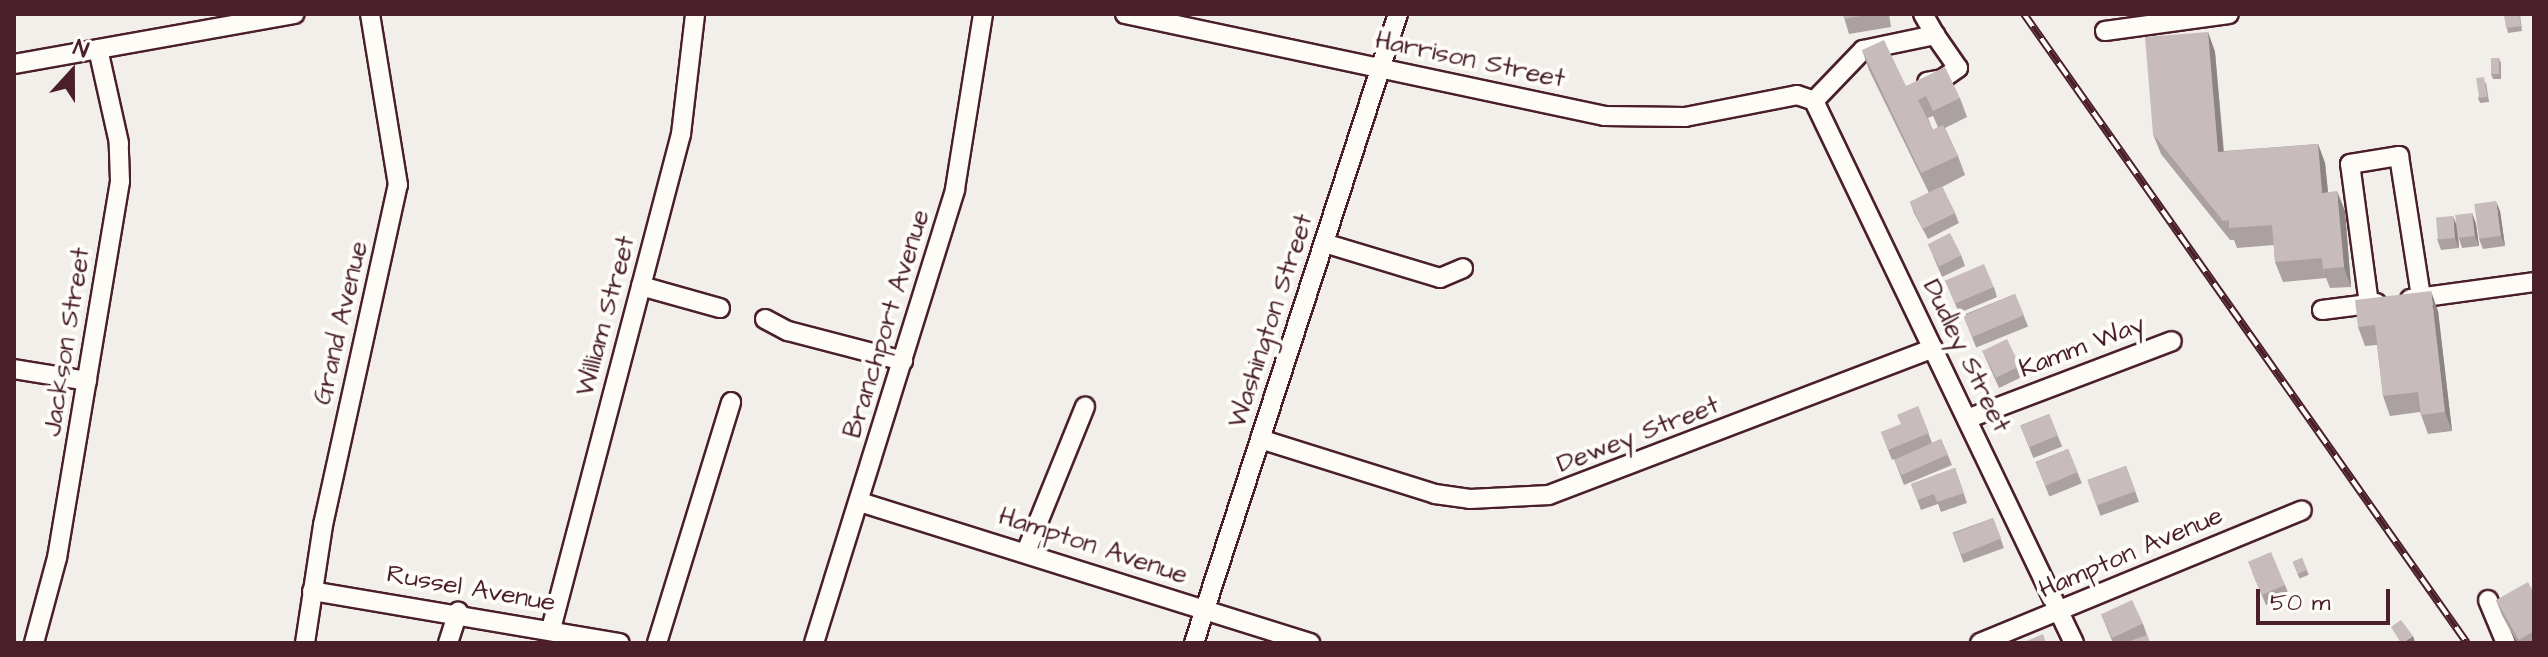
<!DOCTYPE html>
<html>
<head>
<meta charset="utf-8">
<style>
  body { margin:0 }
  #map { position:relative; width:2548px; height:657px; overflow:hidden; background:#f2efeb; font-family:"Architects Daughter",sans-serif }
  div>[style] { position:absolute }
  .roads { filter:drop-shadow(2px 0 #4a1f2b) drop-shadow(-2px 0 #4a1f2b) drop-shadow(0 2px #4a1f2b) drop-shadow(0 -2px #4a1f2b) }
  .minor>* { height:18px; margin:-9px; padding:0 9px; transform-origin:9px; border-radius:9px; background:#fdfcf7 }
  .rail>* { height:8px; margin-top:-4px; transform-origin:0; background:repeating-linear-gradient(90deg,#fdfcf7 0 15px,#4a1f2b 0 30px); box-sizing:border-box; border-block:2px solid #4a1f2b }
  .wall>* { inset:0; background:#aca1a1; transform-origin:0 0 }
  .shaded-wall>* { inset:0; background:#8c8383 }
  .building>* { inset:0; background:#c8bbbb; transform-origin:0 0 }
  span { translate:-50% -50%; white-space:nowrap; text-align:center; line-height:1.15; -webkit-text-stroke:8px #fdfcf7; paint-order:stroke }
  .street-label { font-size:26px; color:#4a1f2b }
  .frame { position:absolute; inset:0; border:16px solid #4a1f2b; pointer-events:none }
  .north { position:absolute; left:32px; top:32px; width:80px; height:80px; -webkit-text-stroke:6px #fdfcf7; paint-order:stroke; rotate:21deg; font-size:22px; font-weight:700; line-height:32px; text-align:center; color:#4a1f2b }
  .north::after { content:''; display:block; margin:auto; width:28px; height:36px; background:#4a1f2b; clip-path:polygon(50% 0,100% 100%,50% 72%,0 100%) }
  .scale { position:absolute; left:2256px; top:589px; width:134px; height:36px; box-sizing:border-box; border:4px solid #4a1f2b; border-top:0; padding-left:10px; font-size:24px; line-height:28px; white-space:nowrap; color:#4a1f2b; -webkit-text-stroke:6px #fdfcf7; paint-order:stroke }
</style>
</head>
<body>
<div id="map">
  <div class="roads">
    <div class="minor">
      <div style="left:1125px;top:14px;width:490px;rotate:12deg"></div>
      <div style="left:1604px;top:116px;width:81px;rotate:0.7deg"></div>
      <div style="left:1685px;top:117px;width:114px;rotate:-11.1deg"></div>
      <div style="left:1797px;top:95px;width:18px;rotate:19deg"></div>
      <div style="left:1814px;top:101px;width:601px;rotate:64.37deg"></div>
      <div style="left:1923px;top:14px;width:24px;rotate:60deg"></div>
      <div style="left:2105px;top:31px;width:125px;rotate:-7.8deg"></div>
      <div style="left:14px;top:64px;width:285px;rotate:-10.1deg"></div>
      <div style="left:1814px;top:101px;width:71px;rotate:-46.1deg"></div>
      <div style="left:1863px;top:50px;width:74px;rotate:-11.8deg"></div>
      <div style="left:1935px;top:35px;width:40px;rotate:55.1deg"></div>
      <div style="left:1958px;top:68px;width:19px;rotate:145deg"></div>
      <div style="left:1942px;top:79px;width:15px;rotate:169deg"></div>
      <div style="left:1324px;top:243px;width:121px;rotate:16.8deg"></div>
      <div style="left:1440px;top:278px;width:25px;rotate:-23deg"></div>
      <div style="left:641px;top:286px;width:82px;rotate:15.6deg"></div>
      <div style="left:2410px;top:299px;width:125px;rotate:-7.8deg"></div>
      <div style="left:2369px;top:304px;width:141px;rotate:-97.7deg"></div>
      <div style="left:2350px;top:164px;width:50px;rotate:-9.3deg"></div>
      <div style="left:2399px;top:156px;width:143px;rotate:81.1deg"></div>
      <div style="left:2322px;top:310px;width:55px;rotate:-7.3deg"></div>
      <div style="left:765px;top:319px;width:26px;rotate:28deg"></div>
      <div style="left:788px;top:331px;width:119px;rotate:14.6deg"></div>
      <div style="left:14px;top:369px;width:74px;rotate:9.3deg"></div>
      <div style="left:1967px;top:419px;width:219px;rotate:-20.8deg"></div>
      <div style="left:1260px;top:439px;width:183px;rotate:17.4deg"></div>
      <div style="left:1435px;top:494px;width:35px;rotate:8deg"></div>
      <div style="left:1470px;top:499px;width:79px;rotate:-2.9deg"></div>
      <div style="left:1549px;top:495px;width:411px;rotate:-20.9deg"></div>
      <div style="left:860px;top:502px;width:472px;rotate:17.4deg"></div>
      <div style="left:1026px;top:552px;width:157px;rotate:-67.9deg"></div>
      <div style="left:312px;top:591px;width:312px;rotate:9.6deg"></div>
      <div style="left:2488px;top:600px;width:47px;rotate:67.3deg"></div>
      <div style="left:551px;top:629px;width:512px;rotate:-75.28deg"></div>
      <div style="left:681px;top:134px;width:121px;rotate:-83.3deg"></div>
      <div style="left:34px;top:643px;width:88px;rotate:-74.9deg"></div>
      <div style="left:57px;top:558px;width:382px;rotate:-80.5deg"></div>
      <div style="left:120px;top:181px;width:38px;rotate:-92deg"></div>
      <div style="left:119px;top:143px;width:96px;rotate:-102.6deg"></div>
      <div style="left:305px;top:643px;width:119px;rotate:-81.3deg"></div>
      <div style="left:323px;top:525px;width:348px;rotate:-77.6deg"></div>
      <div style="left:398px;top:185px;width:173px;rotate:-99.3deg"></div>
      <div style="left:448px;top:643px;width:33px;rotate:-72deg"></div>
      <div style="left:657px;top:643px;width:252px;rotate:-72.9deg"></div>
      <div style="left:814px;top:643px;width:475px;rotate:-72.7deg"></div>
      <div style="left:955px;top:189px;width:177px;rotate:-80.9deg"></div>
      <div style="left:1194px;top:643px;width:661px;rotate:-72.03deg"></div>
      <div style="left:1980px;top:643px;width:348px;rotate:-22.4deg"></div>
    </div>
  </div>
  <div class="rail">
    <div style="left:2024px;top:14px;width:769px;rotate:54.84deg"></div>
  </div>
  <div class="wall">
    <div style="clip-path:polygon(1843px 14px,1889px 14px,1891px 27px,1849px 34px)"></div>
    <div style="clip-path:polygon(2504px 14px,2520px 14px,2522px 31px,2508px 33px)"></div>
    <div style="clip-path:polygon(2208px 32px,2215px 52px,2224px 151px,2318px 144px,2325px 163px,2328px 192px,2345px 211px,2351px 287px,2330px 288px,2326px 278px,2283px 282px,2275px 262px,2274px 245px,2237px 248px,2234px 240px,2230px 240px,2161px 154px,2153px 134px)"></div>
    <div style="clip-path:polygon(evenodd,1862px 50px,1906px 86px,1960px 98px,1967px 117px,1945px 128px,1958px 156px,1965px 175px,1942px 187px,1955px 213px,1959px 223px,1928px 239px,1914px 213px,1910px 202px,1929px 193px,1869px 70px,1862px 50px,1933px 116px,1938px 127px,1933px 130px,1928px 118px,1933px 116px)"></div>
    <div style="clip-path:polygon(2499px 58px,2501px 63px,2501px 79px,2493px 79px,2491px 74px)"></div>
    <div style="clip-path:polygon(2486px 82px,2489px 102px,2480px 103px,2478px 98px)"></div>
    <div style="clip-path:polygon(2500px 211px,2505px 246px,2483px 249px,2479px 239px)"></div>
    <div style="clip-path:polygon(2472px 213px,2476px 224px,2479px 246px,2462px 248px,2458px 236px,2459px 248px,2441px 250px,2437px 239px)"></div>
    <div style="clip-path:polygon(1928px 244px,1961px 255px,1965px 266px,1942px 277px)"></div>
    <div style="clip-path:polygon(1945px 280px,1994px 287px,1997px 297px,1959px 313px)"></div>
    <div style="left:2015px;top:294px;width:35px;height:56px;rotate:68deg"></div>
    <div style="clip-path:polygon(2438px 311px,2452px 431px,2428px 434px,2420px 412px,2390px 416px,2383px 396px,2377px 345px,2365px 346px,2358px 327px)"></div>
    <div style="clip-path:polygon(1982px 350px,2020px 366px,2024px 376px,1999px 388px)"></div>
    <div style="clip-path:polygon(1918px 406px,1932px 443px,1941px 439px,1952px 465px,1904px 485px,1894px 459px,1892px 460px,1881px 432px,1901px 425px)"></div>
    <div style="left:2049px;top:414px;width:35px;height:31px;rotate:68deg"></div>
    <div style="left:2068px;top:449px;width:37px;height:35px;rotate:68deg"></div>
    <div style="left:2126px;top:466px;width:38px;height:41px;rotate:70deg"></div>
    <div style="clip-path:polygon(1955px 468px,1967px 503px,1941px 512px,1938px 504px,1921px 510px,1911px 484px)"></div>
    <div style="left:1993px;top:518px;width:32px;height:43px;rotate:70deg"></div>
    <div style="left:2302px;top:558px;width:18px;height:10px;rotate:68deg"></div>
    <div style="clip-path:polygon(2252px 572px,2285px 585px,2289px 595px,2266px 605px)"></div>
    <div style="clip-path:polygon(2534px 593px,2534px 643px,2517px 643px,2502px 615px,2496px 600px)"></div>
    <div style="clip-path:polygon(2101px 614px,2143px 624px,2150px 643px,2113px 643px)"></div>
  </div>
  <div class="shaded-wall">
    <div style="clip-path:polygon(2208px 32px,2215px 52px,2225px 171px,2218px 152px)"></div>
    <div style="clip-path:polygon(2318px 144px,2325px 163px,2330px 212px,2322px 193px)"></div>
    <div style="clip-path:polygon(2337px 191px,2345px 211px,2351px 287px,2344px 267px)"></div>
    <div style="clip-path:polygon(2496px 201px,2500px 211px,2505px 246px,2501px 236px)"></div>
    <div style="clip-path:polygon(2472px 213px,2476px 224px,2479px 246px,2475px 236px)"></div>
    <div style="clip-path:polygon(2453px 216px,2457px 226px,2459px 248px,2455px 238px)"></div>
    <div style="clip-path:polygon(2431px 291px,2438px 311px,2452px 431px,2445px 412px)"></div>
    <div style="clip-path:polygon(2413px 636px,2415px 642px,2413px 643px,2403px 643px)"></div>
  </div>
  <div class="building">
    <div style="clip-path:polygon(1843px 14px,1871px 14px,1844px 19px)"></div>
    <div style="clip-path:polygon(2504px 14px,2519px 14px,2521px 26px,2506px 28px)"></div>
    <div style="clip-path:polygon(2208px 32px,2218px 152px,2318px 144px,2322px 193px,2337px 191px,2344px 267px,2323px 269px,2322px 258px,2275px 262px,2272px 225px,2229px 228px,2229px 220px,2223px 221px,2153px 134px,2145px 37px)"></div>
    <div style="clip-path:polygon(1884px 40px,1906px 86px,1945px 67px,1960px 98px,1933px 111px,1926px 96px,1918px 100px,1933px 130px,1943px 125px,1958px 156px,1921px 173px,1862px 50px)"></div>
    <div style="left:2491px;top:58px;width:8px;height:16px"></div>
    <div style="left:2484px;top:77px;width:20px;height:8px;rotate:81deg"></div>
    <div style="left:1942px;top:186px;width:30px;height:36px;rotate:64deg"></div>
    <div style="left:2496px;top:201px;width:35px;height:22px;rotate:82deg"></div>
    <div style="left:2472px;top:213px;width:23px;height:17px;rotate:83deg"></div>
    <div style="left:2453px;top:216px;width:22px;height:17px;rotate:85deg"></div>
    <div style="left:1950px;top:233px;width:25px;height:25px;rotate:63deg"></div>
    <div style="left:1984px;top:264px;width:25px;height:42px;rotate:67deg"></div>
    <div style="clip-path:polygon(2431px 291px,2445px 412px,2421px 415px,2418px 392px,2383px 396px,2375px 325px,2358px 327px,2355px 300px)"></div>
    <div style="left:2015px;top:294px;width:23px;height:56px;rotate:67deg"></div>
    <div style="left:2007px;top:339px;width:30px;height:27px;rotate:64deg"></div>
    <div style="clip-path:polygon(1918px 406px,1929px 433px,1888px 450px,1881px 432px,1901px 424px,1897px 415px)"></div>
    <div style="left:2049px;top:414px;width:23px;height:31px;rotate:67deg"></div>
    <div style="left:1941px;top:439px;width:17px;height:51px;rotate:66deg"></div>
    <div style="left:2068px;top:449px;width:25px;height:35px;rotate:67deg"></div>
    <div style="left:2126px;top:466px;width:27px;height:41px;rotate:70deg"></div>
    <div style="clip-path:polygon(1955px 468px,1964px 493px,1937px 502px,1934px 494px,1917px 500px,1911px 484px)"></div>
    <div style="left:1993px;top:518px;width:22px;height:43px;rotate:68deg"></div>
    <div style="left:2271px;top:552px;width:36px;height:25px;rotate:67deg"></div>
    <div style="left:2302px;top:558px;width:13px;height:10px;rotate:67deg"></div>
    <div style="clip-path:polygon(2528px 582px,2534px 593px,2534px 631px,2519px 640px,2496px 600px)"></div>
    <div style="left:2132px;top:600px;width:26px;height:34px;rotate:65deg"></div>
    <div style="clip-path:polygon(2401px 620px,2413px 636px,2403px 643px,2401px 643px,2391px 627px)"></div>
    <div style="clip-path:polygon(2043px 634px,2046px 643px,2022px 643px)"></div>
    <div style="clip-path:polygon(2147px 635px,2150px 643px,2124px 643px)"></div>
  </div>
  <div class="street-label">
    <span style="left:1470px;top:60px;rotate:12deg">Harrison Street</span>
    <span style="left:606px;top:316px;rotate:-75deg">William Street</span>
    <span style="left:1271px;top:321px;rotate:-72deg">Washington Street</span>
    <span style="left:341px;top:323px;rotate:-77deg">Grand Avenue</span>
    <span style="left:887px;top:324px;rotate:-73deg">Branchport Avenue</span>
    <span style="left:67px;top:342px;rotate:-81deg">Jackson Street</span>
    <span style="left:2082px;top:347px;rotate:-21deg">Kamm Way</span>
    <span style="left:1966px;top:356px;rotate:64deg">Dudley Street</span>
    <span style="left:1638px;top:435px;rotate:-21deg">Dewey Street</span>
    <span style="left:1093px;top:546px;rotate:18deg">Hampton Avenue</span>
    <span style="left:2131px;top:553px;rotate:-23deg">Hampton Avenue</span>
    <span style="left:471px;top:589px;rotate:10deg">Russel Avenue</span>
  </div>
  <div class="frame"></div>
  <div class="north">N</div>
  <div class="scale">50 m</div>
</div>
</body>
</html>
